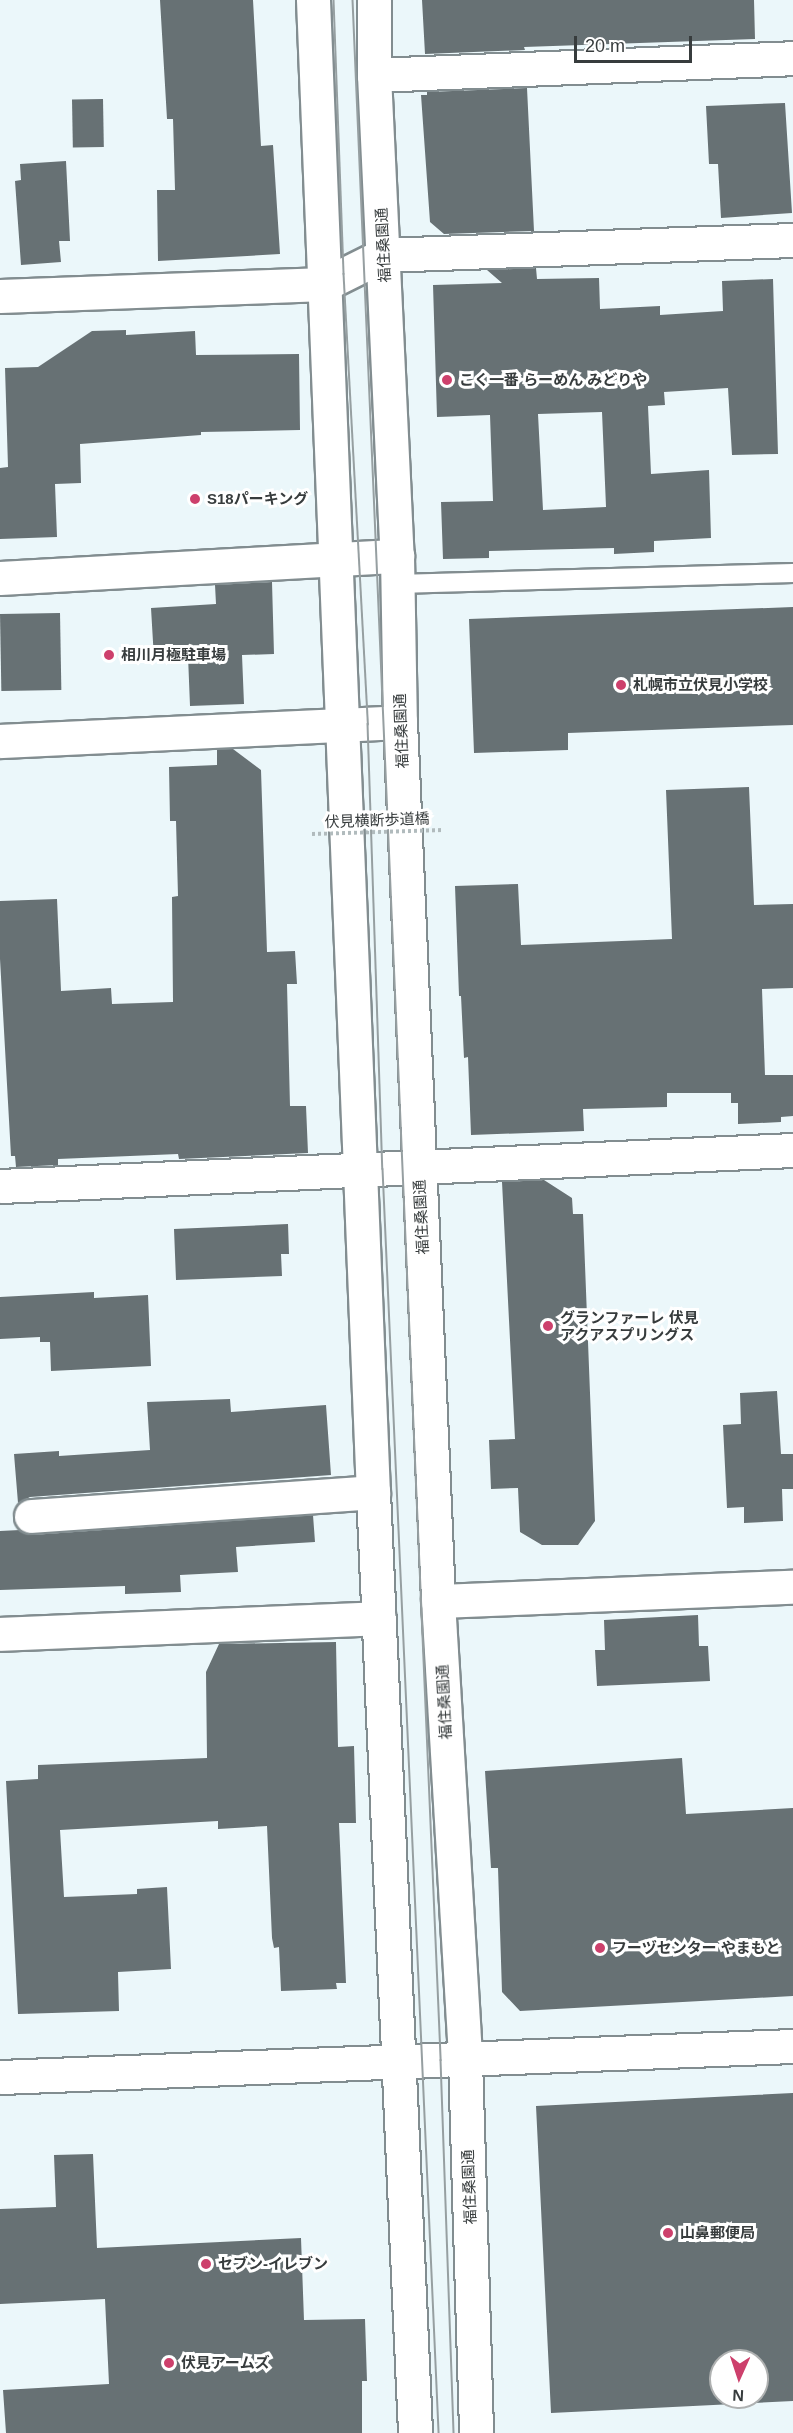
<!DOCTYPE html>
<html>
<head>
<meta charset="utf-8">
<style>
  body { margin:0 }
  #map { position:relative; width:793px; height:2433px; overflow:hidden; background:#ebf7fa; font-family:Helvetica,"Noto Sans JP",sans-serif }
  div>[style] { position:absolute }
  .building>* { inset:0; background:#677174; transform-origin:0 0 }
  .roads { filter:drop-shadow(2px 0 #828d90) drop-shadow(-2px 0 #828d90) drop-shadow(0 2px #828d90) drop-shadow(0 -2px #828d90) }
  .service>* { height:18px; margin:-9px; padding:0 9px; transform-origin:9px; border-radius:9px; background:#fff }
  .minor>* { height:33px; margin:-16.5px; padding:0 16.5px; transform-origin:16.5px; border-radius:16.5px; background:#fff }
  .tertiary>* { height:33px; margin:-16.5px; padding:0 16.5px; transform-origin:16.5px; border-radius:16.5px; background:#fff }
  .tram>* { height:1.5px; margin:-0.75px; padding:0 0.75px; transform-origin:0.75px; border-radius:0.75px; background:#969fa1 }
  .path-bridge>* { height:4px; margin-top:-2px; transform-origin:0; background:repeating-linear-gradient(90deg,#b1bbbd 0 3px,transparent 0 6px) }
  .dots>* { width:16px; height:16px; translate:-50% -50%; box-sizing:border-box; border:3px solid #fff; border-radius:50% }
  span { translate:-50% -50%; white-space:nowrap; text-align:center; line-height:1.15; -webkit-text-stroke:6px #fff; paint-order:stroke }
  .street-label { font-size:15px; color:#373c3d }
  .poi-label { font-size:15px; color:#373c3d; font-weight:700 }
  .left { translate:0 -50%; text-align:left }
  .north { position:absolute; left:709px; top:2349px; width:60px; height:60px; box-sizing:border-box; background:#fff; border:2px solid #afb1b1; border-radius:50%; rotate:183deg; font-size:16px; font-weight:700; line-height:24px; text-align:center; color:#373c3d }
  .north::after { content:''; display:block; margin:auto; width:21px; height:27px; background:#cd406c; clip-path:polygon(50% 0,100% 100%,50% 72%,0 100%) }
  .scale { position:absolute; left:574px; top:36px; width:118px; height:27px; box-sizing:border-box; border:3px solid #373c3d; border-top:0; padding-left:8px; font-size:18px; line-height:21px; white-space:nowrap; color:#373c3d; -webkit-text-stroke:4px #fff; paint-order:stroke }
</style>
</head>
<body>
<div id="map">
  <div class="building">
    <div style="clip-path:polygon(160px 0,253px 0,261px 146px,273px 145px,280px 254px,158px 261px,157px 190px,175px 190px,173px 119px,167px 119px)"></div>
    <div style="clip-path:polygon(422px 0,754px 0,755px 39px,524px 47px,525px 50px,425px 54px)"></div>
    <div style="clip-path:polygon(527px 88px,534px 231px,444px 234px,430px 222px,421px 95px,427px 95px,427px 92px)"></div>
    <div style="left:103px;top:99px;width:48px;height:31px;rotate:89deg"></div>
    <div style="clip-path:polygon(785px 103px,792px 213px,721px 218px,718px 164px,709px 164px,706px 106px)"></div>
    <div style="clip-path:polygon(66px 161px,70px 241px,59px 241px,61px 262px,21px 265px,15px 181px,21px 180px,20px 164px)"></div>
    <div style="clip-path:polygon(evenodd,536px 268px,537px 279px,599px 278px,600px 309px,660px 306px,660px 315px,723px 311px,722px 281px,773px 279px,778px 454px,732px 455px,728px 388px,664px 392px,665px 405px,648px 406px,651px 474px,709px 470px,711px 538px,654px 541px,654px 552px,614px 554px,614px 548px,489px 551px,489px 558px,443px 559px,441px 502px,493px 501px,490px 415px,437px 417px,433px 285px,502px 283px,487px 270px,536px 268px,602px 412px,606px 507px,543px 510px,538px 414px,602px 412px)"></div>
    <div style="clip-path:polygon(126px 330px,126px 335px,195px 331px,196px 355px,299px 354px,300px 430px,201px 432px,201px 435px,80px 444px,81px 483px,55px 484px,57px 537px,0 539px,0 468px,8px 467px,5px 368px,38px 367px,92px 331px)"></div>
    <div style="clip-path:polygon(272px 582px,274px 654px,242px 655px,244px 704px,190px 706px,188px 656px,154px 659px,151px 608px,216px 604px,215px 585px)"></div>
    <div style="clip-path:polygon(793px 607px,793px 725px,568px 733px,568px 750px,474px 753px,469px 619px)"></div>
    <div style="left:60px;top:613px;width:77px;height:60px;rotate:89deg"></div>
    <div style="clip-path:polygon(217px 749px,233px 749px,261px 770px,267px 952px,295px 951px,297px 984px,287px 984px,290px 1106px,306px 1106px,308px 1153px,179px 1159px,178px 1154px,58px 1159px,58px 1165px,16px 1167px,15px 1156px,11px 1156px,0 959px,0 901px,57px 899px,61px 991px,111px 988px,112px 1004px,173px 1002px,172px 897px,178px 896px,176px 821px,170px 821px,169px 767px,217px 765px)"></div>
    <div style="clip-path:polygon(749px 787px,754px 905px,793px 904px,793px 988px,762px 989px,765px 1075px,793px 1075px,793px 1116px,781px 1117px,781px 1122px,738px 1124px,738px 1103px,731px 1103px,731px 1093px,667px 1093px,667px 1107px,583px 1109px,584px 1131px,471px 1135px,468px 1057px,464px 1058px,461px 996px,459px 996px,455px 886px,518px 884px,521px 945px,672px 939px,666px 790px)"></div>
    <div style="clip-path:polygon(544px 1180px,572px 1198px,573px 1214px,583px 1214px,595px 1521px,578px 1545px,542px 1545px,520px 1532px,518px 1488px,491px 1489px,489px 1440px,515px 1439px,502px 1182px)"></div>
    <div style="clip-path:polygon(288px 1224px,289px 1254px,281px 1254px,282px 1276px,176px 1280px,174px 1229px)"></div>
    <div style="clip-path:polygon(94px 1292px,94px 1298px,148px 1295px,151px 1366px,51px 1371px,50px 1342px,40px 1342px,40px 1337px,0 1339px,0 1297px)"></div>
    <div style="clip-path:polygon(777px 1391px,781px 1454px,793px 1454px,793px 1489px,782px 1489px,783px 1521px,744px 1523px,744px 1507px,727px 1508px,723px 1425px,741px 1424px,740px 1393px)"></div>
    <div style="clip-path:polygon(230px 1399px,231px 1412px,326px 1405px,331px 1475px,30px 1497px,18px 1503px,14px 1454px,59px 1451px,59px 1456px,150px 1450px,147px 1402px)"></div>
    <div style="clip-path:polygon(313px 1515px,315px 1542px,236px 1547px,238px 1572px,180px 1575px,181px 1592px,125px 1594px,125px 1586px,0 1590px,0 1531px,20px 1530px,32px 1535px)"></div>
    <div style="clip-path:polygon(698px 1615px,699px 1646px,708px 1646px,710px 1681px,597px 1686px,595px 1650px,605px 1650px,604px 1620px)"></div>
    <div style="clip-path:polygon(336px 1642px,338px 1747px,354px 1746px,356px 1823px,339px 1823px,346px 1983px,336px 1983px,337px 1989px,281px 1991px,279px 1947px,274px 1948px,272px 1938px,267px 1826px,218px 1829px,218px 1821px,60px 1830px,64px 1897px,137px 1894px,137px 1889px,167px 1887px,171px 1969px,118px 1972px,119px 2011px,18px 2014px,6px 1781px,38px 1779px,38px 1765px,207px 1758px,206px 1672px,219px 1644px)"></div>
    <div style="clip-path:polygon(682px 1758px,686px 1814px,793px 1808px,793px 1996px,520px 2011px,502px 1992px,498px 1868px,491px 1868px,485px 1771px)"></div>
    <div style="clip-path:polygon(evenodd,793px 2093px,793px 2401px,551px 2413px,536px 2106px,793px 2093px,721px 2361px,757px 2361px,757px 2397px,721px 2397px,721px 2361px)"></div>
    <div style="clip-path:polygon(93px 2154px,97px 2248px,301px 2238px,304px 2320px,365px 2319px,367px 2381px,362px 2381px,362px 2433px,6px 2433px,3px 2390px,109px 2384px,105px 2299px,0 2304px,0 2209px,56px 2207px,54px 2155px)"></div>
  </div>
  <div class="roads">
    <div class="service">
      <div style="left:397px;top:584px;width:396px;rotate:-1.6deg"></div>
    </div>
    <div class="minor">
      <div style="left:374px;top:75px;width:419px;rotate:-2.3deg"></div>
      <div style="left:0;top:296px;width:325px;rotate:-2.1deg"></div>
      <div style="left:325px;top:284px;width:65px;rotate:-26.6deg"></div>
      <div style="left:383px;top:255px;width:410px;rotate:-2.1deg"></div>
      <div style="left:0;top:578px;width:398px;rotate:-3.2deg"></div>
      <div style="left:0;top:741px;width:400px;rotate:-2.7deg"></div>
      <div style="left:0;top:1186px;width:794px;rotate:-2.6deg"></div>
      <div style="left:31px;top:1516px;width:343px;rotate:-4deg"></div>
      <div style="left:438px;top:1601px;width:355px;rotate:-2.3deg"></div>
      <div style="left:0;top:1634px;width:379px;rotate:-2.4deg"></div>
    </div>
    <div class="tertiary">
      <div style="left:313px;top:0;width:1493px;rotate:87.7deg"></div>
      <div style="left:373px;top:1492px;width:942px;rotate:87.44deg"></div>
      <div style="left:374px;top:0;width:75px;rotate:90deg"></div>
      <div style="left:374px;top:75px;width:482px;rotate:87.3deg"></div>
      <div style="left:397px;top:556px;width:166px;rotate:89deg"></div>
      <div style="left:400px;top:722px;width:880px;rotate:87.52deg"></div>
      <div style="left:438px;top:1601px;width:459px;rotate:86.6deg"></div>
      <div style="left:465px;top:2059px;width:374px;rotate:88.3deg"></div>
      <div style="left:0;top:2077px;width:794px;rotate:-2.24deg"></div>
    </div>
  </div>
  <div class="tram">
    <div style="left:334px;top:0;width:274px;rotate:87.9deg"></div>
    <div style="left:344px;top:274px;width:451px;rotate:86.9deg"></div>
    <div style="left:368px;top:724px;width:445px;rotate:88.1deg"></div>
    <div style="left:383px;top:1169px;width:1265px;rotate:87.46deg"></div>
    <div style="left:353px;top:0;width:2062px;rotate:87.55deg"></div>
    <div style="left:441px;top:2060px;width:373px;rotate:88deg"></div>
  </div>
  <div class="path-bridge">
    <div style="left:312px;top:834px;width:131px;rotate:-1.7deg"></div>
  </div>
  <div class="dots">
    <div style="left:447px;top:380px;background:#cd406c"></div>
    <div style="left:195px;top:499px;background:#cd406c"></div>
    <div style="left:109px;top:655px;background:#cd406c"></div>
    <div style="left:621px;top:685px;background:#cd406c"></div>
    <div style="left:548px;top:1326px;background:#cd406c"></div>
    <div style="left:600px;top:1948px;background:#cd406c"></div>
    <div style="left:668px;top:2233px;background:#cd406c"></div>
    <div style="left:206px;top:2264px;background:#cd406c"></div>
    <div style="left:169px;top:2363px;background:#cd406c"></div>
  </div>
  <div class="street-label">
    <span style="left:383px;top:245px;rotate:-93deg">福住桑園通</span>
    <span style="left:401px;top:731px;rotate:-92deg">福住桑園通</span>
    <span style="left:377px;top:820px;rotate:-2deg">伏見横断歩道橋</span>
    <span style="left:421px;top:1217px;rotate:-93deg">福住桑園通</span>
    <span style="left:444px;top:1702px;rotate:-93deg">福住桑園通</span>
    <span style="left:469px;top:2187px;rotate:-92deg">福住桑園通</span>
  </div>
  <div class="poi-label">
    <span class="left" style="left:459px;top:380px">こく一番 らーめん みどりや</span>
    <span class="left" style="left:207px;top:499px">S18パーキング</span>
    <span class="left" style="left:121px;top:655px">相川月極駐車場</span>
    <span class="left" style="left:633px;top:685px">札幌市立伏見小学校</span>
    <span class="left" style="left:560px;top:1326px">グランファーレ 伏見<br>アクアスプリングス</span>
    <span class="left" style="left:612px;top:1948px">フーヅセンター やまもと</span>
    <span class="left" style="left:680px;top:2233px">山鼻郵便局</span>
    <span class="left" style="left:218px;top:2264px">セブン-イレブン</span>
    <span class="left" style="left:181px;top:2363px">伏見アームズ</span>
  </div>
  <div class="north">N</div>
  <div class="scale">20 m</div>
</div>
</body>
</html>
